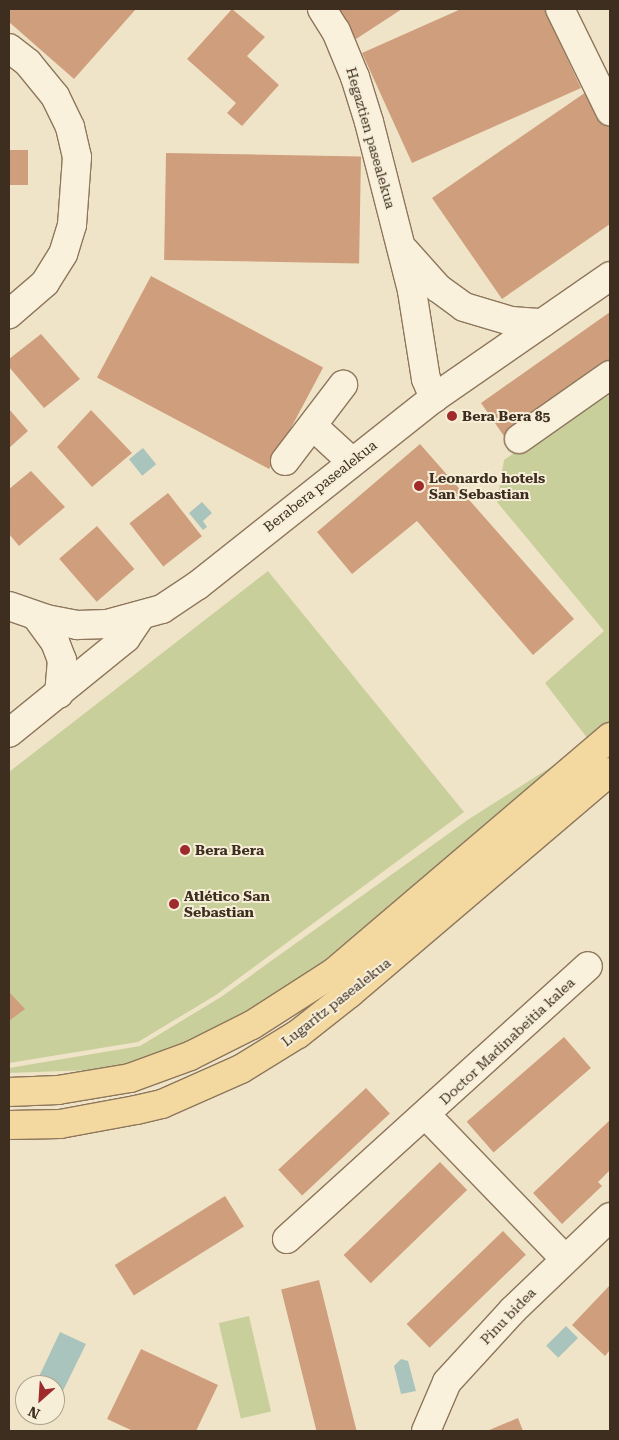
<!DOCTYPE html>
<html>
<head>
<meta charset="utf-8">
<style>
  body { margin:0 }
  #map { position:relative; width:619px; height:1440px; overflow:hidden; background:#f0e4c8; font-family:"Roboto Serif",serif }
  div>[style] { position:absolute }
  .green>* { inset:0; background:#c9cf9b; transform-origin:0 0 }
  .water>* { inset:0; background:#a9c4bc; transform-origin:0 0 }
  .building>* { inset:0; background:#cf9f7d; transform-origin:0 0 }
  .roads { filter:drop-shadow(1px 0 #8d765c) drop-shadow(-1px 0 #8d765c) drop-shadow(0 1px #8d765c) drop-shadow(0 -1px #8d765c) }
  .minor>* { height:28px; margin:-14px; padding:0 14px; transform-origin:14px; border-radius:14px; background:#faf1dc }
  .major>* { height:28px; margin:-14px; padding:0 14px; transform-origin:14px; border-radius:14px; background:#f3d9a0 }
  .dots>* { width:14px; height:14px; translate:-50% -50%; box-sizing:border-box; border:2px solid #f7eed8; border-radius:50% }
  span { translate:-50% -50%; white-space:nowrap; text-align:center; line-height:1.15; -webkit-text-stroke:4px #f7eed8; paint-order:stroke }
  .street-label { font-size:14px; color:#3d2e20 }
  .poi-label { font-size:14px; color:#3d2e20; font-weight:700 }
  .left { translate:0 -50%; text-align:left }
  .frame { position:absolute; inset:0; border:10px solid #3d2e20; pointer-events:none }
  .north { position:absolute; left:15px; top:1375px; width:50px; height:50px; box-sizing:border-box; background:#f7eed8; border:1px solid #ada18e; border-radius:50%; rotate:206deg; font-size:14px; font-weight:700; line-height:20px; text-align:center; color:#3d2e20 }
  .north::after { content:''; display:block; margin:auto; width:18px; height:22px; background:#9e2a2b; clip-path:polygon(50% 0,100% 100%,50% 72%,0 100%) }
</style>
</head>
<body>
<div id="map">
  <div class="green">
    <div style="clip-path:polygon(610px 387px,610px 721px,588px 739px,545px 683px,604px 631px,497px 502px,504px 460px)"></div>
    <div style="clip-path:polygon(268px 571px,464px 812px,216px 995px,138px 1042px,9px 1063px,9px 772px)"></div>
    <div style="clip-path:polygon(573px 753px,304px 977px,255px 1009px,150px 1062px,91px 1070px,9px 1073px,9px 1068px,140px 1046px,221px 997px,469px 819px)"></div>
    <div style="left:249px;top:1316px;width:98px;height:31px;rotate:77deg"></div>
  </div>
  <div class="water">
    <div style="left:143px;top:448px;width:21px;height:18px;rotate:51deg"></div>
    <div style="clip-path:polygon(202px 502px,212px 513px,203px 521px,207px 527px,203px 530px,189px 513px)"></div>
    <div style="left:566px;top:1326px;width:17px;height:28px;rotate:45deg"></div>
    <div style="clip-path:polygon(60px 1332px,86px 1344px,56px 1405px,55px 1385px,35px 1385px)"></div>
    <div style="clip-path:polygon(401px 1359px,408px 1361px,416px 1391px,401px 1394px,394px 1366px)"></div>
  </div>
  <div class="building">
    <div style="clip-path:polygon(9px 9px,136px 9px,74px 79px,9px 22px)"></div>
    <div style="clip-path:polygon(232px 9px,265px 37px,247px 56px,279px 85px,242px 126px,227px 113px,236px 103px,187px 59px)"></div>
    <div style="clip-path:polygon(336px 9px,402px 9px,356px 39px)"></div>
    <div style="clip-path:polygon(461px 9px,544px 9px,581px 88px,412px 163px,362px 53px)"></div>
    <div style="clip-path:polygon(586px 92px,610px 128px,610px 224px,502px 299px,432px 198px)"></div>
    <div style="left:28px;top:150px;width:35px;height:19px;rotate:90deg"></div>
    <div style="left:166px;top:153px;width:195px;height:107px;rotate:1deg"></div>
    <div style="left:151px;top:276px;width:195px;height:115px;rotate:28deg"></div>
    <div style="clip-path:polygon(610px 312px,610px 366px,506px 439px,481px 403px)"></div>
    <div style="clip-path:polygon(41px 334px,80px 379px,44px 408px,9px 367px,9px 359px)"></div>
    <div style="clip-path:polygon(9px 409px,28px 431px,9px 448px)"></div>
    <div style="clip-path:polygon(91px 410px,132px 453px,92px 487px,57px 447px)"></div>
    <div style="clip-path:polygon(420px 444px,574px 619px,533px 655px,417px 521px,352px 574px,317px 532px)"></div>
    <div style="clip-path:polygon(31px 471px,65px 507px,19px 546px,9px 534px,9px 489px)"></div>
    <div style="left:168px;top:493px;width:55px;height:49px;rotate:52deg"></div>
    <div style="left:97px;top:526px;width:57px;height:50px;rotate:49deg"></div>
    <div style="clip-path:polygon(9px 992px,25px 1009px,9px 1021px)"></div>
    <div style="left:564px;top:1037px;width:41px;height:129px;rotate:49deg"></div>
    <div style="left:366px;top:1088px;width:35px;height:120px;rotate:47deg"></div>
    <div style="clip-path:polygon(610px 1120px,610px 1170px,598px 1182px,602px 1186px,562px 1224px,533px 1193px)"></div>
    <div style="left:440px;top:1162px;width:39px;height:134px;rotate:46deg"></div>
    <div style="left:225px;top:1196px;width:36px;height:130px;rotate:58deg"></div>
    <div style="left:503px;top:1231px;width:33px;height:134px;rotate:46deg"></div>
    <div style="left:319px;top:1280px;width:155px;height:39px;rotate:76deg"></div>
    <div style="clip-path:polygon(610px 1285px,610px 1350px,605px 1356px,572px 1325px)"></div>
    <div style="clip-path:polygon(141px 1349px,218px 1385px,196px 1431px,133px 1431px,107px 1419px)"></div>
    <div style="clip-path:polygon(518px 1418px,523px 1431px,487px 1431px)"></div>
  </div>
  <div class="roads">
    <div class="minor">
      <div style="left:322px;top:9px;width:26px;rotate:58deg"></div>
      <div style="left:336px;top:31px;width:50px;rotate:67.6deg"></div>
      <div style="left:355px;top:77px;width:47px;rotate:72.7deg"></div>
      <div style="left:369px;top:122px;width:174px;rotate:75.7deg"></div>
      <div style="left:412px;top:291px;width:89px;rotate:81deg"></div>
      <div style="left:426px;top:379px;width:21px;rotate:67deg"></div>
      <div style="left:560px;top:9px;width:114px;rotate:63.9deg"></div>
      <div style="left:9px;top:48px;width:24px;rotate:38deg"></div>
      <div style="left:28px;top:63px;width:43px;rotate:50.7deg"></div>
      <div style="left:55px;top:96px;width:34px;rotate:64deg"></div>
      <div style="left:70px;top:127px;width:31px;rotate:77deg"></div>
      <div style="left:77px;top:157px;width:68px;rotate:94.2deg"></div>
      <div style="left:72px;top:225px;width:30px;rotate:107deg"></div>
      <div style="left:63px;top:254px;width:34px;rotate:122deg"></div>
      <div style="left:45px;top:283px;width:48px;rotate:139.3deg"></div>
      <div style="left:405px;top:251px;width:50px;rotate:48.3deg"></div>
      <div style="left:438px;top:288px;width:32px;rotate:36deg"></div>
      <div style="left:464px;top:307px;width:49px;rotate:16.6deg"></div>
      <div style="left:511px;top:321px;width:31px;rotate:4deg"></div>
      <div style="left:314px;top:427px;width:50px;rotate:42.6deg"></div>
      <div style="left:519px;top:439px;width:111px;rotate:-35.1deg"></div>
      <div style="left:285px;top:461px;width:96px;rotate:-52.7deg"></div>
      <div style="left:9px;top:606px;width:39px;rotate:19deg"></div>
      <div style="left:46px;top:619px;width:32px;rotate:11deg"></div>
      <div style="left:77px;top:625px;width:30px;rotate:-2deg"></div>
      <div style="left:107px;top:624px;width:57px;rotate:-15.3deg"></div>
      <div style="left:162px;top:609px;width:43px;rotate:-33.7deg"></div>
      <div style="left:198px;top:585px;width:301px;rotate:-38.4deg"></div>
      <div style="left:434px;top:398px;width:214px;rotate:-34.7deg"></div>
      <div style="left:36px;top:616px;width:32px;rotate:54deg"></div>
      <div style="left:55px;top:642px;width:19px;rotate:69deg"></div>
      <div style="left:62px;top:660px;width:34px;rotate:95deg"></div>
      <div style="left:9px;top:733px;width:151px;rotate:-39.1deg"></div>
      <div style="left:126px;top:638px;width:25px;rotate:-56deg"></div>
      <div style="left:426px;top:1115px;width:200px;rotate:46deg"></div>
      <div style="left:287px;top:1239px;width:406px;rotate:-42.2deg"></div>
      <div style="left:426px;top:1431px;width:53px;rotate:-66.8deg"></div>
      <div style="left:447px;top:1382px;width:98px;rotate:-47.5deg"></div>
      <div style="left:513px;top:1310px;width:134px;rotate:-43.8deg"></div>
    </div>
    <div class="major">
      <div style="left:9px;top:1092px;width:49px;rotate:-2.3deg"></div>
      <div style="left:58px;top:1090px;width:73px;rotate:-9.5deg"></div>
      <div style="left:130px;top:1078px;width:64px;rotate:-20.1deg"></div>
      <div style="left:190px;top:1056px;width:69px;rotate:-26.6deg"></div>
      <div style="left:252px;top:1025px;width:96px;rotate:-32.7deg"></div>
      <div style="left:333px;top:973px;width:364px;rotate:-40.4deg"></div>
      <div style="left:9px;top:1125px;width:51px;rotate:-1.1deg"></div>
      <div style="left:60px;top:1124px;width:77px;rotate:-10.4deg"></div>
      <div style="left:136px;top:1110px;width:27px;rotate:-13deg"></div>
      <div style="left:162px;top:1104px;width:86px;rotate:-23.9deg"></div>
      <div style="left:241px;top:1069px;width:67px;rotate:-31.6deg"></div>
      <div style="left:298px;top:1034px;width:66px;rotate:-38.3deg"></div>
      <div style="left:350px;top:993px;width:341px;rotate:-40.4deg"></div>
    </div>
  </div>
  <div class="dots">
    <div style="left:452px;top:416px;background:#9e2a2b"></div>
    <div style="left:419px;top:486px;background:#9e2a2b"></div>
    <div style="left:185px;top:850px;background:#9e2a2b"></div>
    <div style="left:174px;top:904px;background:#9e2a2b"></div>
  </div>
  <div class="street-label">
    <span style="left:371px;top:138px;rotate:74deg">Hegaztien pasealekua</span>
    <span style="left:320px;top:486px;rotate:-38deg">Berabera pasealekua</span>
    <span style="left:336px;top:1002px;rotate:-38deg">Lugaritz pasealekua</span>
    <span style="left:507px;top:1041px;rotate:-43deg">Doctor Madinabeitia kalea</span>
    <span style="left:508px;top:1316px;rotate:-46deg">Pinu bidea</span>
  </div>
  <div class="poi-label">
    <span class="left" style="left:462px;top:416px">Bera Bera 85</span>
    <span class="left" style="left:429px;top:486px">Leonardo hotels<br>San Sebastian</span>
    <span class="left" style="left:195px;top:850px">Bera Bera</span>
    <span class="left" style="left:184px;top:904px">Atlético San<br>Sebastian</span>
  </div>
  <div class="frame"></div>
  <div class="north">N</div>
</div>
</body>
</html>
